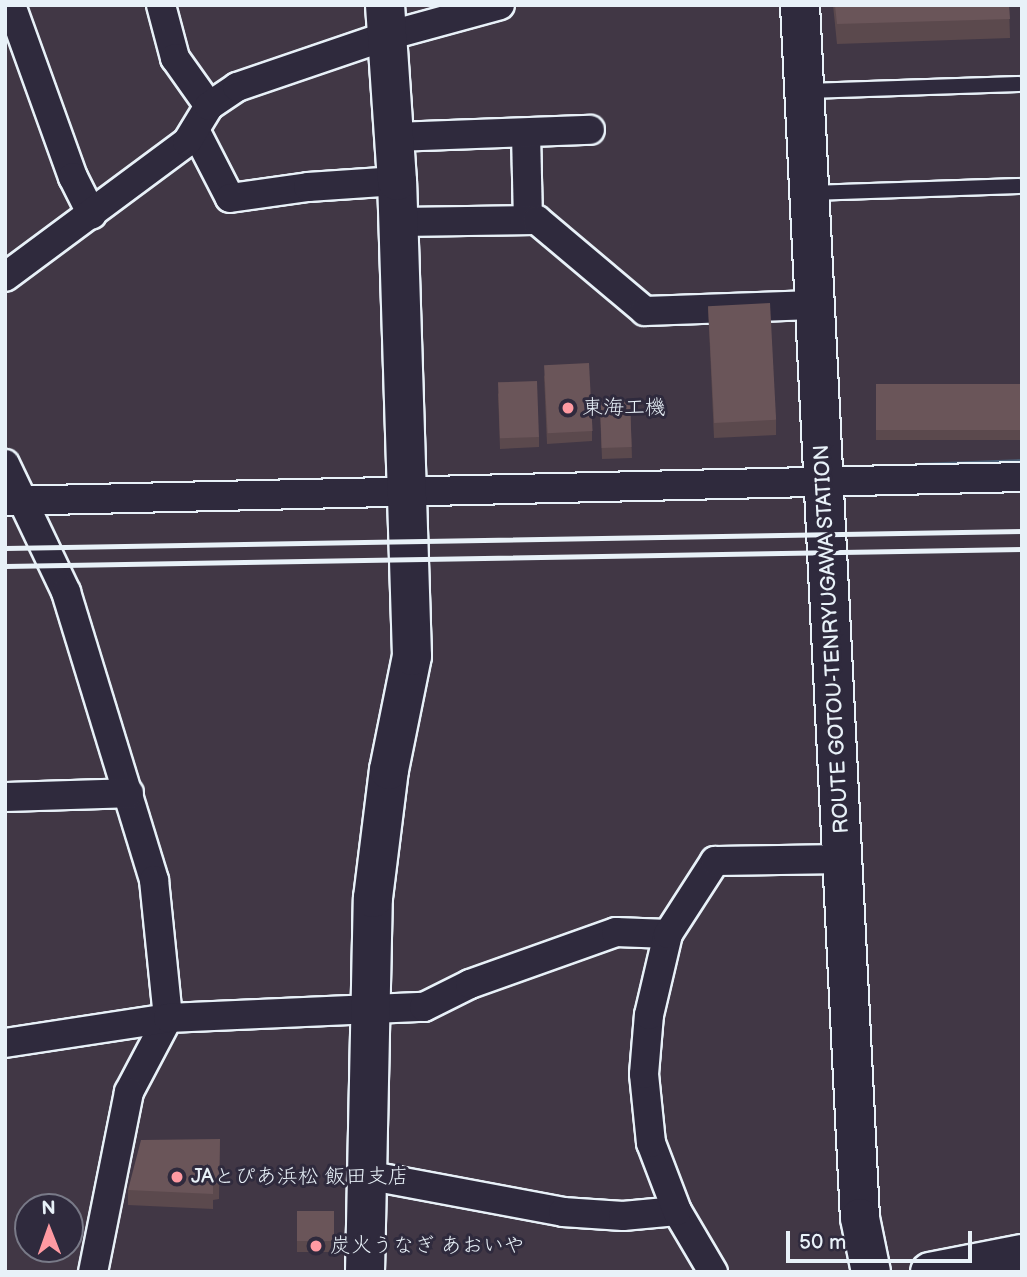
<!DOCTYPE html>
<html>
<head>
<meta charset="utf-8">
<style>
  body { margin:0 }
  #map { position:relative; width:1027px; height:1277px; overflow:hidden; background:#413745; font-family:"Balsamiq Sans","Klee One",sans-serif }
  div>[style] { position:absolute }
  .stream>* { height:7px; margin:-3.5px; padding:0 3.5px; transform-origin:3.5px; border-radius:3.5px; background:#4c6077 }
  .roads { filter:drop-shadow(2px 0 #e8f1f8) drop-shadow(-2px 0 #e8f1f8) drop-shadow(0 2px #e8f1f8) drop-shadow(0 -2px #e8f1f8) }
  .lane>* { height:14px; margin:-7px; padding:0 7px; transform-origin:7px; border-radius:7px; background:#2f2a3d }
  .street>* { height:28px; margin:-14px; padding:0 14px; transform-origin:14px; border-radius:14px; background:#2f2a3d }
  .secondary>* { height:38px; margin:-19px; padding:0 19px; transform-origin:19px; border-radius:19px; background:#2f2a3d }
  .rail>* { height:5px; margin:-2.5px; padding:0 2.5px; transform-origin:2.5px; border-radius:2.5px; background:#e8f1f8 }
  .wall>* { inset:0; background:#5b494d; transform-origin:0 0 }
  .building>* { inset:0; background:#6a5559; transform-origin:0 0 }
  .dots>* { width:19px; height:19px; translate:-50% -50%; box-sizing:border-box; border:4px solid #2f2a3d; border-radius:50% }
  span { translate:-50% -50%; white-space:nowrap; text-align:center; line-height:1.15; -webkit-text-stroke:6px #2f2a3d; paint-order:stroke }
  .poi-label { font-size:21px; color:#e8f1f8 }
  .left { translate:0 -50%; text-align:left }
  .street-label { font-size:21px; color:#e8f1f8 }
  .frame { position:absolute; inset:0; border:7px solid #e8f1f8; pointer-events:none }
  .north { position:absolute; left:14px; top:1193px; width:70px; height:70px; box-sizing:border-box; background:#2f2a3d; border:2px solid #797a88; border-radius:50%; rotate:359deg; font-size:19px; font-weight:700; line-height:28px; text-align:center; color:#e8f1f8 }
  .north::after { content:''; display:block; margin:auto; width:24px; height:32px; background:#ff9aa2; clip-path:polygon(50% 0,100% 100%,50% 72%,0 100%) }
  .scale { position:absolute; left:786px; top:1231px; width:186px; height:32px; box-sizing:border-box; border:4px solid #e8f1f8; border-top:0; padding-left:9px; font-size:21px; line-height:24px; white-space:nowrap; color:#e8f1f8; -webkit-text-stroke:5px #2f2a3d; paint-order:stroke }
</style>
</head>
<body>
<div id="map">
  <div class="stream">
    <div style="left:918px;top:466px;width:104px;rotate:-2.2deg"></div>
  </div>
  <div class="roads">
    <div class="lane">
      <div style="left:807px;top:91px;width:212px;rotate:-1.9deg"></div>
      <div style="left:810px;top:193px;width:209px;rotate:-1.9deg"></div>
    </div>
    <div class="street">
      <div style="left:11px;top:5px;width:183px;rotate:70.2deg"></div>
      <div style="left:73px;top:177px;width:42px;rotate:63.4deg"></div>
      <div style="left:161px;top:5px;width:55px;rotate:75.2deg"></div>
      <div style="left:175px;top:58px;width:59px;rotate:54.7deg"></div>
      <div style="left:195px;top:130px;width:76px;rotate:62.8deg"></div>
      <div style="left:230px;top:198px;width:79px;rotate:-8deg"></div>
      <div style="left:308px;top:187px;width:89px;rotate:-3.9deg"></div>
      <div style="left:526px;top:133px;width:86px;rotate:88.7deg"></div>
      <div style="left:395px;top:137px;width:195px;rotate:-2.1deg"></div>
      <div style="left:398px;top:222px;width:139px;rotate:-0.8deg"></div>
      <div style="left:537px;top:220px;width:141px;rotate:40.1deg"></div>
      <div style="left:645px;top:311px;width:169px;rotate:-2deg"></div>
      <div style="left:5px;top:277px;width:227px;rotate:-36.6deg"></div>
      <div style="left:187px;top:142px;width:42px;rotate:-58.6deg"></div>
      <div style="left:209px;top:106px;width:34px;rotate:-34deg"></div>
      <div style="left:237px;top:87px;width:158px;rotate:-18.8deg"></div>
      <div style="left:387px;top:36px;width:117px;rotate:-15.3deg"></div>
      <div style="left:5px;top:464px;width:142px;rotate:64.5deg"></div>
      <div style="left:66px;top:592px;width:301px;rotate:73deg"></div>
      <div style="left:154px;top:880px;width:139px;rotate:84.2deg"></div>
      <div style="left:168px;top:1018px;width:84px;rotate:117.8deg"></div>
      <div style="left:129px;top:1092px;width:184px;rotate:101.3deg"></div>
      <div style="left:5px;top:501px;width:1017px;rotate:-1.35deg"></div>
      <div style="left:5px;top:797px;width:124px;rotate:-1.8deg"></div>
      <div style="left:5px;top:1043px;width:165px;rotate:-8.7deg"></div>
      <div style="left:168px;top:1018px;width:256px;rotate:-2.5deg"></div>
      <div style="left:424px;top:1007px;width:51px;rotate:-26.6deg"></div>
      <div style="left:470px;top:984px;width:155px;rotate:-19.6deg"></div>
      <div style="left:616px;top:932px;width:52px;rotate:2.2deg"></div>
      <div style="left:366px;top:1175px;width:200px;rotate:10.6deg"></div>
      <div style="left:563px;top:1212px;width:60px;rotate:3.8deg"></div>
      <div style="left:623px;top:1216px;width:54px;rotate:-5.3deg"></div>
      <div style="left:713px;top:1272px;width:71px;rotate:-120.5deg"></div>
      <div style="left:677px;top:1211px;width:73px;rotate:-110.9deg"></div>
      <div style="left:651px;top:1143px;width:69px;rotate:-95.8deg"></div>
      <div style="left:644px;top:1074px;width:59px;rotate:-85.2deg"></div>
      <div style="left:649px;top:1015px;width:83px;rotate:-76.8deg"></div>
      <div style="left:668px;top:934px;width:87px;rotate:-57.2deg"></div>
      <div style="left:715px;top:861px;width:129px;rotate:-0.9deg"></div>
    </div>
    <div class="secondary">
      <div style="left:800px;top:5px;width:1214px;rotate:87.17deg"></div>
      <div style="left:860px;top:1218px;width:55px;rotate:78.5deg"></div>
      <div style="left:365px;top:1272px;width:374px;rotate:-88.8deg"></div>
      <div style="left:373px;top:898px;width:129px;rotate:-82.9deg"></div>
      <div style="left:389px;top:770px;width:116px;rotate:-78.6deg"></div>
      <div style="left:412px;top:656px;width:475px;rotate:-91.8deg"></div>
      <div style="left:397px;top:181px;width:176px;rotate:-93.9deg"></div>
      <div style="left:930px;top:1272px;width:94px;rotate:-11.1deg"></div>
    </div>
  </div>
  <div class="rail">
    <div style="left:5px;top:548px;width:1017px;rotate:-0.96deg"></div>
    <div style="left:5px;top:566px;width:1017px;rotate:-0.96deg"></div>
  </div>
  <div class="wall">
    <div style="clip-path:polygon(833px 5px,1009px 5px,1010px 38px,837px 44px)"></div>
    <div style="clip-path:polygon(708px 306px,776px 420px,776px 435px,714px 438px)"></div>
    <div style="clip-path:polygon(544px 375px,592px 431px,592px 441px,547px 444px)"></div>
    <div style="left:1022px;top:384px;width:56px;height:146px;rotate:90deg"></div>
    <div style="clip-path:polygon(498px 393px,539px 437px,539px 447px,500px 449px)"></div>
    <div style="clip-path:polygon(630px 400px,632px 458px,602px 459px,600px 412px)"></div>
    <div style="clip-path:polygon(220px 1139px,219px 1199px,213px 1200px,213px 1209px,128px 1205px,128px 1190px)"></div>
    <div style="left:297px;top:1211px;width:37px;height:41px"></div>
  </div>
  <div class="building">
    <div style="clip-path:polygon(835px 5px,1009px 5px,1010px 19px,837px 24px)"></div>
    <div style="left:770px;top:303px;width:117px;height:62px;rotate:87deg"></div>
    <div style="left:589px;top:363px;width:68px;height:45px;rotate:87deg"></div>
    <div style="left:537px;top:381px;width:56px;height:39px;rotate:88deg"></div>
    <div style="left:1022px;top:384px;width:46px;height:146px;rotate:90deg"></div>
    <div style="left:630px;top:400px;width:47px;height:30px;rotate:88deg"></div>
    <div style="clip-path:polygon(220px 1139px,219px 1184px,213px 1185px,213px 1194px,128px 1190px,141px 1140px)"></div>
    <div style="left:297px;top:1211px;width:37px;height:30px"></div>
  </div>
  <div class="dots">
    <div style="left:568px;top:408px;background:#ff9aa2"></div>
    <div style="left:177px;top:1177px;background:#ff9aa2"></div>
    <div style="left:316px;top:1246px;background:#ff9aa2"></div>
  </div>
  <div class="poi-label">
    <span class="left" style="left:582px;top:408px">東海工機</span>
    <span class="left" style="left:191px;top:1177px">JAとぴあ浜松 飯田支店</span>
    <span class="left" style="left:330px;top:1246px">炭火うなぎ あおいや</span>
  </div>
  <div class="street-label">
    <span style="left:832px;top:639px;rotate:-93deg">ROUTE GOTOU-TENRYUGAWA STATION</span>
  </div>
  <div class="frame"></div>
  <div class="north">N</div>
  <div class="scale">50 m</div>
</div>
</body>
</html>
